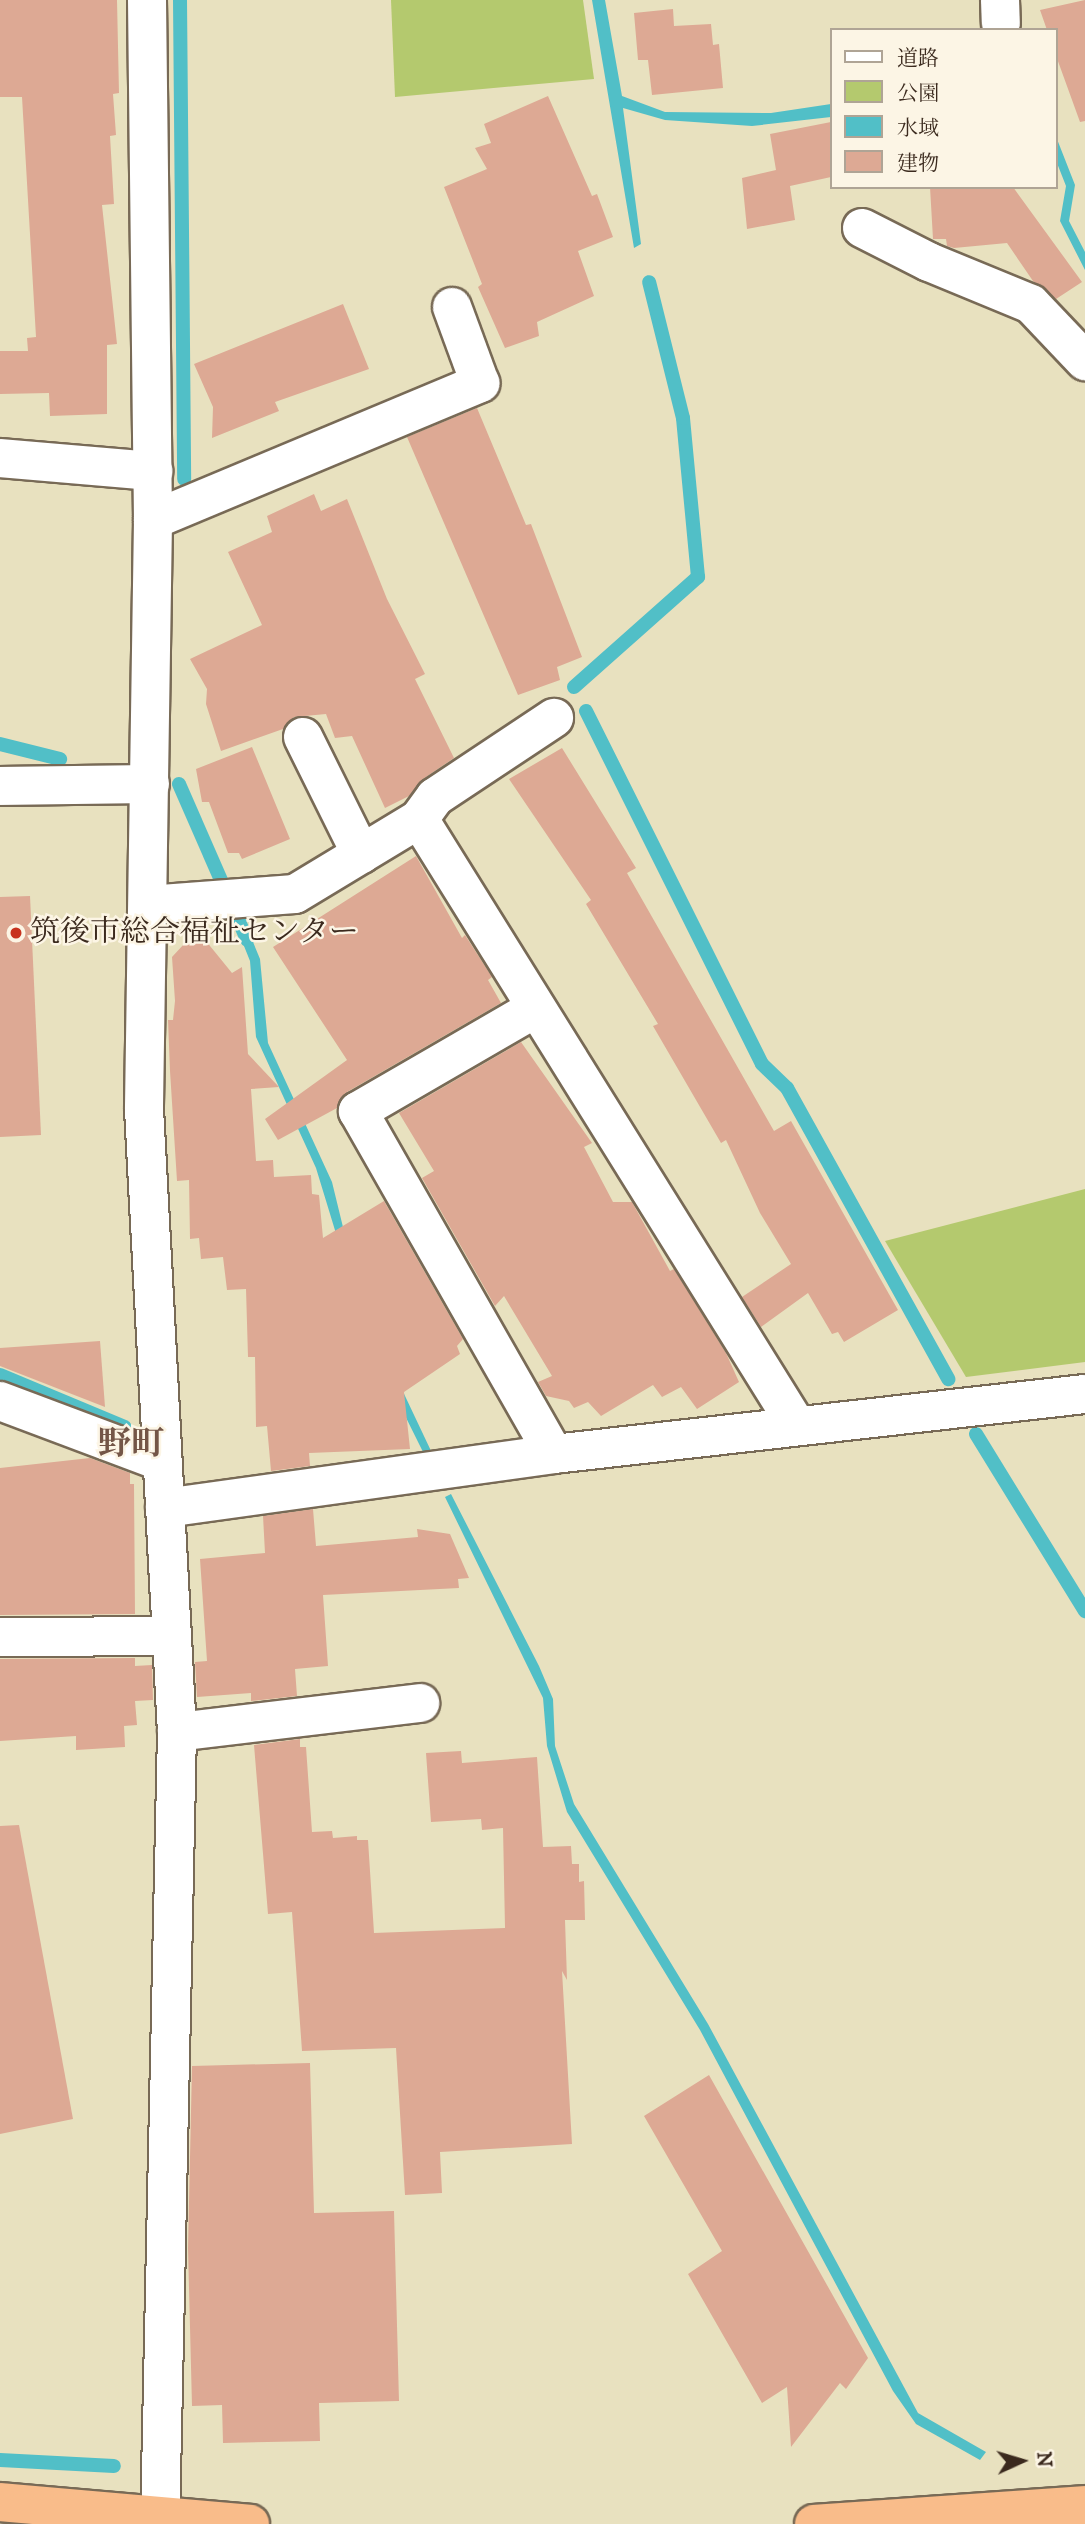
<!DOCTYPE html>
<html>
<head>
<meta charset="utf-8">
<style>
  body { margin:0 }
  #map { position:relative; width:1085px; height:2524px; overflow:hidden; background:#e8e1bf; font-family:"IM FELL DW Pica","Noto Serif JP",serif }
  div>[style] { position:absolute }
  .green>* { inset:0; background:#b4c96e }
  .water>* { inset:0; background:#51bfc7 }
  .stream>* { height:14px; margin:-7px; padding:0 7px; transform-origin:7px; border-radius:7px; background:#51bfc7 }
  .building>* { inset:0; background:#dda994 }
  .roads { filter:drop-shadow(2px 0 #786a56) drop-shadow(-2px 0 #786a56) drop-shadow(0 2px #786a56) drop-shadow(0 -2px #786a56) }
  .street>* { height:38px; margin:-19px; padding:0 19px; transform-origin:19px; border-radius:19px; background:#fff }
  .highway>* { height:38px; margin:-19px; padding:0 19px; transform-origin:19px; border-radius:19px; background:#f9bc8a }
  .dots>* { width:19px; height:19px; translate:-50% -50%; box-sizing:border-box; border:4px solid #fcf5e5; border-radius:50% }
  span { translate:-50% -50%; white-space:nowrap; text-align:center; line-height:1.15; -webkit-text-stroke:5px #fcf5e5; paint-order:stroke }
  .poi-label { font-size:30px; color:#3b2a1e }
  .left { translate:0 -50%; text-align:left }
  .quarter-label { font-size:33px; color:#745647; font-weight:700 }
  .legend { position:absolute; left:830px; top:28px; width:228px; height:161px; box-sizing:border-box; background:#fcf5e5; border:2px solid #afa495; margin:0; padding:9px 12px; list-style:none; font-size:21px; color:#3b2a1e }
  .legend li { display:flex; align-items:center; gap:14px; height:35px }
  .legend b { width:35px; border:2px solid #afa495 }
  .north { position:absolute; left:987px; top:2426px; width:70px; height:70px; -webkit-text-stroke:5px #fcf5e5; paint-order:stroke; rotate:86deg; font-size:19px; font-weight:700; line-height:28px; text-align:center; color:#3b2a1e }
  .north::after { content:''; display:block; margin:auto; width:24px; height:32px; background:#3b2a1e; clip-path:polygon(50% 0,100% 100%,50% 72%,0 100%) }
</style>
</head>
<body>
<div id="map">
  <div class="green">
    <div style="clip-path:polygon(391px 0,583px 0,594px 79px,395px 97px)"></div>
    <div style="clip-path:polygon(1085px 1189px,1085px 1362px,966px 1377px,885px 1241px)"></div>
  </div>
  <div class="water">
    <div style="clip-path:polygon(592px 0,605px 0,622px 96px,665px 112px,771px 113px,831px 104px,831px 117px,752px 126px,665px 120px,623px 108px,641px 244px,634px 248px)"></div>
    <div style="clip-path:polygon(1055px 134px,1075px 185px,1069px 221px,1085px 252px,1085px 270px,1060px 221px,1066px 186px,1055px 158px)"></div>
    <div style="clip-path:polygon(240px 925px,246px 925px,260px 959px,268px 1043px,332px 1182px,362px 1305px,432px 1453px,424px 1454px,370px 1345px,316px 1168px,256px 1037px,250px 961px,238px 931px)"></div>
    <div style="clip-path:polygon(451px 1494px,539px 1666px,553px 1699px,555px 1746px,574px 1804px,708px 2024px,918px 2413px,986px 2452px,980px 2460px,916px 2424px,893px 2391px,700px 2030px,567px 1812px,547px 1746px,543px 1698px,445px 1497px)"></div>
  </div>
  <div class="stream">
    <div style="left:180px;top:0;width:479px;rotate:89.5deg"></div>
    <div style="left:574px;top:687px;width:166px;rotate:-41.6deg"></div>
    <div style="left:698px;top:577px;width:160px;rotate:-95.4deg"></div>
    <div style="left:683px;top:418px;width:140px;rotate:-104deg"></div>
    <div style="left:586px;top:711px;width:394px;rotate:63.5deg"></div>
    <div style="left:762px;top:1064px;width:35px;rotate:44deg"></div>
    <div style="left:787px;top:1088px;width:333px;rotate:61deg"></div>
    <div style="left:0;top:744px;width:62px;rotate:14deg"></div>
    <div style="left:179px;top:784px;width:170px;rotate:66.4deg"></div>
    <div style="left:0;top:1375px;width:135px;rotate:22.6deg"></div>
    <div style="left:976px;top:1434px;width:208px;rotate:58.4deg"></div>
    <div style="left:0;top:2460px;width:114px;rotate:3deg"></div>
  </div>
  <div class="building">
    <div style="clip-path:polygon(0 0,117px 0,119px 93px,113px 94px,116px 135px,110px 136px,114px 204px,102px 205px,117px 344px,107px 345px,107px 414px,50px 416px,49px 393px,0 394px,0 351px,28px 351px,27px 338px,36px 337px,22px 97px,0 97px)"></div>
    <div style="clip-path:polygon(1085px 0,1085px 121px,1080px 122px,1055px 53px,1055px 30px,1047px 30px,1040px 10px)"></div>
    <div style="clip-path:polygon(673px 9px,674px 26px,711px 24px,713px 45px,719px 44px,723px 88px,652px 95px,648px 60px,638px 60px,634px 13px)"></div>
    <div style="clip-path:polygon(548px 96px,592px 196px,597px 194px,613px 237px,578px 251px,594px 296px,537px 322px,539px 336px,505px 348px,478px 287px,482px 284px,444px 187px,487px 169px,475px 148px,491px 143px,484px 124px)"></div>
    <div style="clip-path:polygon(831px 122px,831px 177px,790px 186px,795px 220px,747px 229px,742px 178px,776px 170px,770px 134px)"></div>
    <div style="clip-path:polygon(930px 187px,1013px 187px,1082px 282px,1056px 299px,1033px 281px,1007px 243px,954px 248px,947px 246px,946px 239px,933px 239px)"></div>
    <div style="clip-path:polygon(343px 304px,369px 369px,275px 402px,279px 411px,212px 438px,213px 407px,194px 364px)"></div>
    <div style="clip-path:polygon(477px 408px,526px 525px,531px 524px,582px 657px,557px 667px,560px 680px,518px 695px,407px 437px)"></div>
    <div style="clip-path:polygon(314px 494px,321px 511px,347px 499px,387px 599px,425px 674px,415px 679px,454px 758px,423px 779px,409px 796px,385px 808px,352px 736px,335px 738px,326px 714px,294px 717px,283px 729px,221px 751px,206px 704px,207px 689px,190px 659px,262px 625px,228px 552px,272px 532px,267px 516px)"></div>
    <div style="clip-path:polygon(252px 747px,290px 839px,242px 859px,239px 853px,228px 853px,209px 802px,202px 802px,196px 769px)"></div>
    <div style="clip-path:polygon(562px 748px,636px 868px,627px 873px,774px 1131px,791px 1121px,898px 1310px,844px 1342px,838px 1332px,832px 1334px,808px 1293px,761px 1327px,742px 1297px,791px 1264px,760px 1213px,726px 1140px,721px 1143px,653px 1026px,658px 1024px,586px 904px,591px 900px,509px 779px)"></div>
    <div style="clip-path:polygon(416px 856px,462px 938px,465px 935px,492px 977px,488px 980px,501px 1003px,347px 1092px,337px 1108px,278px 1140px,265px 1119px,347px 1060px,273px 947px)"></div>
    <div style="clip-path:polygon(30px 896px,41px 1135px,0 1137px,0 897px)"></div>
    <div style="clip-path:polygon(197px 930px,232px 973px,242px 967px,248px 1054px,279px 1087px,251px 1089px,256px 1161px,273px 1160px,274px 1177px,311px 1175px,312px 1194px,319px 1195px,323px 1238px,384px 1201px,463px 1339px,457px 1346px,460px 1354px,404px 1392px,410px 1449px,309px 1453px,310px 1466px,271px 1471px,267px 1426px,256px 1427px,255px 1357px,248px 1357px,246px 1289px,227px 1290px,223px 1257px,201px 1259px,199px 1238px,190px 1239px,189px 1180px,177px 1181px,170px 1071px,168px 1020px,173px 1020px,175px 1001px,172px 957px)"></div>
    <div style="clip-path:polygon(521px 1042px,592px 1143px,584px 1147px,613px 1202px,632px 1202px,670px 1271px,674px 1269px,726px 1353px,739px 1382px,697px 1409px,681px 1387px,662px 1397px,653px 1385px,601px 1416px,588px 1402px,574px 1408px,569px 1401px,546px 1396px,538px 1382px,552px 1376px,504px 1296px,495px 1306px,422px 1178px,434px 1171px,399px 1113px)"></div>
    <div style="clip-path:polygon(100px 1341px,105px 1407px,0 1366px,0 1348px)"></div>
    <div style="clip-path:polygon(90px 1458px,130px 1473px,130px 1484px,134px 1484px,135px 1614px,0 1615px,0 1468px)"></div>
    <div style="clip-path:polygon(313px 1509px,316px 1546px,418px 1537px,417px 1529px,450px 1534px,469px 1578px,458px 1579px,459px 1588px,323px 1595px,328px 1666px,295px 1669px,297px 1696px,251px 1701px,251px 1693px,197px 1697px,195px 1662px,207px 1661px,200px 1559px,265px 1553px,263px 1516px)"></div>
    <div style="clip-path:polygon(135px 1658px,135px 1666px,152px 1665px,153px 1700px,135px 1701px,137px 1725px,124px 1726px,125px 1747px,76px 1750px,76px 1736px,0 1741px,0 1659px)"></div>
    <div style="clip-path:polygon(300px 1739px,300px 1747px,306px 1747px,312px 1832px,332px 1831px,333px 1838px,357px 1836px,357px 1840px,368px 1840px,374px 1933px,505px 1928px,503px 1828px,482px 1830px,481px 1819px,431px 1822px,426px 1753px,461px 1751px,462px 1763px,537px 1757px,543px 1847px,571px 1846px,572px 1864px,579px 1864px,579px 1882px,584px 1881px,585px 1920px,565px 1920px,567px 1980px,562px 1971px,572px 2144px,440px 2152px,442px 2193px,405px 2195px,396px 2048px,302px 2051px,292px 1912px,268px 1914px,254px 1745px)"></div>
    <div style="clip-path:polygon(19px 1825px,73px 2119px,0 2134px,0 1826px)"></div>
    <div style="clip-path:polygon(310px 2063px,314px 2213px,394px 2211px,399px 2401px,319px 2403px,320px 2441px,223px 2443px,222px 2405px,192px 2406px,188px 2248px,192px 2066px)"></div>
    <div style="clip-path:polygon(709px 2075px,868px 2358px,846px 2389px,840px 2383px,791px 2447px,787px 2387px,762px 2403px,688px 2274px,722px 2251px,644px 2116px)"></div>
  </div>
  <div class="roads">
    <div class="street">
      <div style="left:147px;top:0;width:520px;rotate:89.34deg"></div>
      <div style="left:153px;top:520px;width:589px;rotate:90.88deg"></div>
      <div style="left:144px;top:1109px;width:624px;rotate:86.97deg"></div>
      <div style="left:177px;top:1732px;width:792px;rotate:91.23deg"></div>
      <div style="left:1000px;top:0;width:23px;rotate:88deg"></div>
      <div style="left:862px;top:228px;width:75px;rotate:26.9deg"></div>
      <div style="left:929px;top:262px;width:110px;rotate:22.4deg"></div>
      <div style="left:1031px;top:304px;width:79px;rotate:46.5deg"></div>
      <div style="left:0;top:458px;width:154px;rotate:4.9deg"></div>
      <div style="left:153px;top:520px;width:355px;rotate:-22.7deg"></div>
      <div style="left:480px;top:383px;width:81px;rotate:-110.2deg"></div>
      <div style="left:303px;top:737px;width:131px;rotate:63.6deg"></div>
      <div style="left:0;top:786px;width:150px;rotate:-0.8deg"></div>
      <div style="left:419px;top:819px;width:27px;rotate:-54deg"></div>
      <div style="left:435px;top:797px;width:143px;rotate:-33.6deg"></div>
      <div style="left:148px;top:905px;width:147px;rotate:-4.3deg"></div>
      <div style="left:295px;top:894px;width:145px;rotate:-31.2deg"></div>
      <div style="left:419px;top:819px;width:715px;rotate:58.09deg"></div>
      <div style="left:536px;top:1008px;width:206px;rotate:149.9deg"></div>
      <div style="left:358px;top:1111px;width:395px;rotate:60.3deg"></div>
      <div style="left:0;top:1401px;width:173px;rotate:20.6deg"></div>
      <div style="left:165px;top:1508px;width:393px;rotate:-7.9deg"></div>
      <div style="left:554px;top:1454px;width:534px;rotate:-6.45deg"></div>
      <div style="left:0;top:1637px;width:172px;rotate:-0.3deg"></div>
      <div style="left:177px;top:1732px;width:245px;rotate:-6.8deg"></div>
    </div>
    <div class="highway">
      <div style="left:0;top:2502px;width:251px;rotate:5deg"></div>
      <div style="left:814px;top:2524px;width:272px;rotate:-4deg"></div>
    </div>
  </div>
  <div class="dots">
    <div style="left:16px;top:933px;background:#c8321e"></div>
  </div>
  <div class="poi-label">
    <span class="left" style="left:30px;top:933px">筑後市総合福祉センター</span>
  </div>
  <div class="quarter-label">
    <span style="left:131px;top:1445px">野町</span>
  </div>
  <ul class="legend">
  <li><b style="height:9px;background:#fff"></b>道路</li>
  <li><b style="height:19px;background:#b4c96e"></b>公園</li>
  <li><b style="height:19px;background:#51bfc7"></b>水域</li>
  <li><b style="height:19px;background:#dda994"></b>建物</li>
  </ul>
  <div class="north">N</div>
</div>
</body>
</html>
